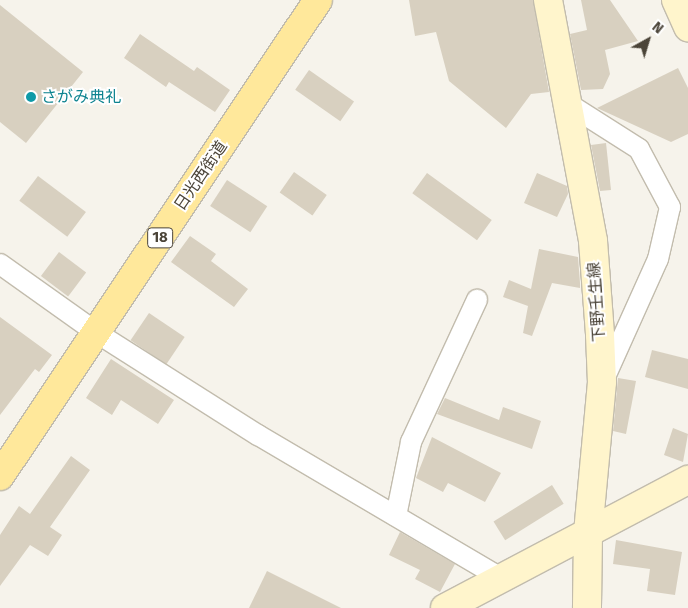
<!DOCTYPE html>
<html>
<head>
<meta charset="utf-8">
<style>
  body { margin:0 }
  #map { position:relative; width:688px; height:608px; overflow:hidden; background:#f6f3eb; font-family:"Fira Sans","Noto Sans JP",sans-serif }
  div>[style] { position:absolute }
  .building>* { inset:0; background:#d8d0c0; transform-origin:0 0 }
  .roads { filter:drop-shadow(1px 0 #c2bcad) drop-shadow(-1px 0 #c2bcad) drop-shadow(0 1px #c2bcad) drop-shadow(0 -1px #c2bcad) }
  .street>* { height:20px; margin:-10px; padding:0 10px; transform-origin:10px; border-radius:10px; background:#fff }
  .secondary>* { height:28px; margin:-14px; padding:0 14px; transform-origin:14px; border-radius:14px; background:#fff5cc }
  .primary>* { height:28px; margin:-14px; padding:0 14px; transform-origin:14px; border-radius:14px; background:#ffe89b }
  .dots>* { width:14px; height:14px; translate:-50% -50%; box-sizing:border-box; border:2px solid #fff; border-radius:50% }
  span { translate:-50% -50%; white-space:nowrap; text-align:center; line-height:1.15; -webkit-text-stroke:4px #fff; paint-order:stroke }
  .shield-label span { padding:1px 4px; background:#fff; border:1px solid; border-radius:4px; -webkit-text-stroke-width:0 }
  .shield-label { font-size:15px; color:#4b4438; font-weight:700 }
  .culture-label { font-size:16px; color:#0d838f }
  .left { translate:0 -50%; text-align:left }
  .street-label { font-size:16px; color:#4b4438 }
  .north { position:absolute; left:623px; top:15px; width:50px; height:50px; -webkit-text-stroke:4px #fff; paint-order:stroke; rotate:39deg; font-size:14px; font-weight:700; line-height:20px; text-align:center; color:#4b4438 }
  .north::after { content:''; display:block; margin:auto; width:18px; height:22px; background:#4b4438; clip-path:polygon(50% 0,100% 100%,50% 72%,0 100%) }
</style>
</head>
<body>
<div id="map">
  <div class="building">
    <div style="clip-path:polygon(409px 0,533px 0,549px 92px,531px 94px,506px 128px,449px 81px,436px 32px,415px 36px)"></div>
    <div style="clip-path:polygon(581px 0,610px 0,638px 41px,605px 50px,610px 74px,603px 89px,581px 90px,570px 34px,587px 30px)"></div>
    <div style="clip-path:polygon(0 5px,83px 72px,26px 143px,0 122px)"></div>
    <div style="clip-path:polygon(140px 34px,194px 71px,197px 67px,230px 90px,215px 112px,169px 82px,166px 87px,124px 58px)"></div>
    <div style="clip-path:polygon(678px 68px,688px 88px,688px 134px,671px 142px,597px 108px)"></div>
    <div style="left:309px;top:70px;width:55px;height:24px;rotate:35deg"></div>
    <div style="clip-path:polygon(606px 143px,611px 190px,600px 191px,591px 145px)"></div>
    <div style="left:294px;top:172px;width:40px;height:25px;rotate:35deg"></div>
    <div style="left:427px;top:173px;width:80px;height:25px;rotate:36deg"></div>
    <div style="clip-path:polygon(537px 173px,567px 186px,568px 194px,557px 217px,524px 203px)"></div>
    <div style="left:38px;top:176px;width:60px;height:31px;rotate:37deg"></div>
    <div style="left:227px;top:180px;width:48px;height:31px;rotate:33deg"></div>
    <div style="clip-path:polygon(190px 236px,216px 254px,211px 261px,248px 289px,234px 307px,171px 262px)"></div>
    <div style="clip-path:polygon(539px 249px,578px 257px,580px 283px,580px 288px,552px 283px,532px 336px,523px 333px,528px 306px,503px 297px,509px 280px,531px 289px)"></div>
    <div style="left:59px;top:252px;width:34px;height:30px;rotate:37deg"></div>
    <div style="left:149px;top:313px;width:43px;height:33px;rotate:34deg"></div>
    <div style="clip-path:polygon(0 317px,52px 355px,39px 372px,35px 369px,0 415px)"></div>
    <div style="clip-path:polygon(652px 350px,688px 359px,688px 389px,645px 377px)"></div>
    <div style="clip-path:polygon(111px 359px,174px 400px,158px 424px,121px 400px,112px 415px,86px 398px)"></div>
    <div style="clip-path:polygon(618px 378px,636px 381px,626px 434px,613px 431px)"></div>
    <div style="clip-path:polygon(445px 398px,499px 420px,503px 407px,541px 421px,532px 449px,437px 414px)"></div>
    <div style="clip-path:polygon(673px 428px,688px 434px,683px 462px,664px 455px)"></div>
    <div style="clip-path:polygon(432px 437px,501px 473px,485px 502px,448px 483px,443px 492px,416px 478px)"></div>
    <div style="clip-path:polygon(71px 456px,90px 470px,50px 527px,62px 535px,48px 556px,30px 545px,0 586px,0 535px,19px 506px,30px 514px)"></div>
    <div style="left:552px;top:485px;width:22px;height:69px;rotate:58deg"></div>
    <div style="clip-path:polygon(400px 532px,455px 564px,440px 592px,415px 579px,420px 570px,389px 555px)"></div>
    <div style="clip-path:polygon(616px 540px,682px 552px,675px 595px,647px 591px,650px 569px,613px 564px)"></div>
    <div style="clip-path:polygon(267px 571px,341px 608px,249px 608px)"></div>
  </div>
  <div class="roads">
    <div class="street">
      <div style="left:570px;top:105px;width:82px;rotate:32.5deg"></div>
      <div style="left:639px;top:149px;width:66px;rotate:61.9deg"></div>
      <div style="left:670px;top:207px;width:53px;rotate:103deg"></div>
      <div style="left:658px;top:259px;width:132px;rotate:114.2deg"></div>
      <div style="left:0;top:264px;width:119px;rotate:35.4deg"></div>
      <div style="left:97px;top:333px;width:191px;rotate:32.4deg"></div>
      <div style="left:258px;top:435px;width:282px;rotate:30.5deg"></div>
      <div style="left:396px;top:516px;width:76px;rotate:-78.5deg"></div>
      <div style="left:411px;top:442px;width:157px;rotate:-65.1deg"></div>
    </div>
    <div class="secondary">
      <div style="left:548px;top:0;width:245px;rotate:79.4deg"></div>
      <div style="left:593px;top:241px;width:94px;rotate:85.7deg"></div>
      <div style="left:600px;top:335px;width:47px;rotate:87.6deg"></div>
      <div style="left:602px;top:382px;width:153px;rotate:95.3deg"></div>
      <div style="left:588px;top:534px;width:74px;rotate:90.8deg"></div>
      <div style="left:676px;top:0;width:30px;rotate:66deg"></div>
      <div style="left:445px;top:608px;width:275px;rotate:-27.8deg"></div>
    </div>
    <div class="primary">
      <div style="left:0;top:476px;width:572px;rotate:-56.25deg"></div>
    </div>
  </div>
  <div class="dots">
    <div style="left:31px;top:97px;background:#0f9aa8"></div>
  </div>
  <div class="shield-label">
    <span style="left:160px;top:238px">18</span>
  </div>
  <div class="culture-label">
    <span class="left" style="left:41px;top:97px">さがみ典礼</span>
  </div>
  <div class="street-label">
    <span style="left:201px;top:176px;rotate:-56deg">日光西街道</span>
    <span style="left:597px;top:302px;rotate:-94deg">下野壬生線</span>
  </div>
  <div class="north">N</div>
</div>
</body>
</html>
